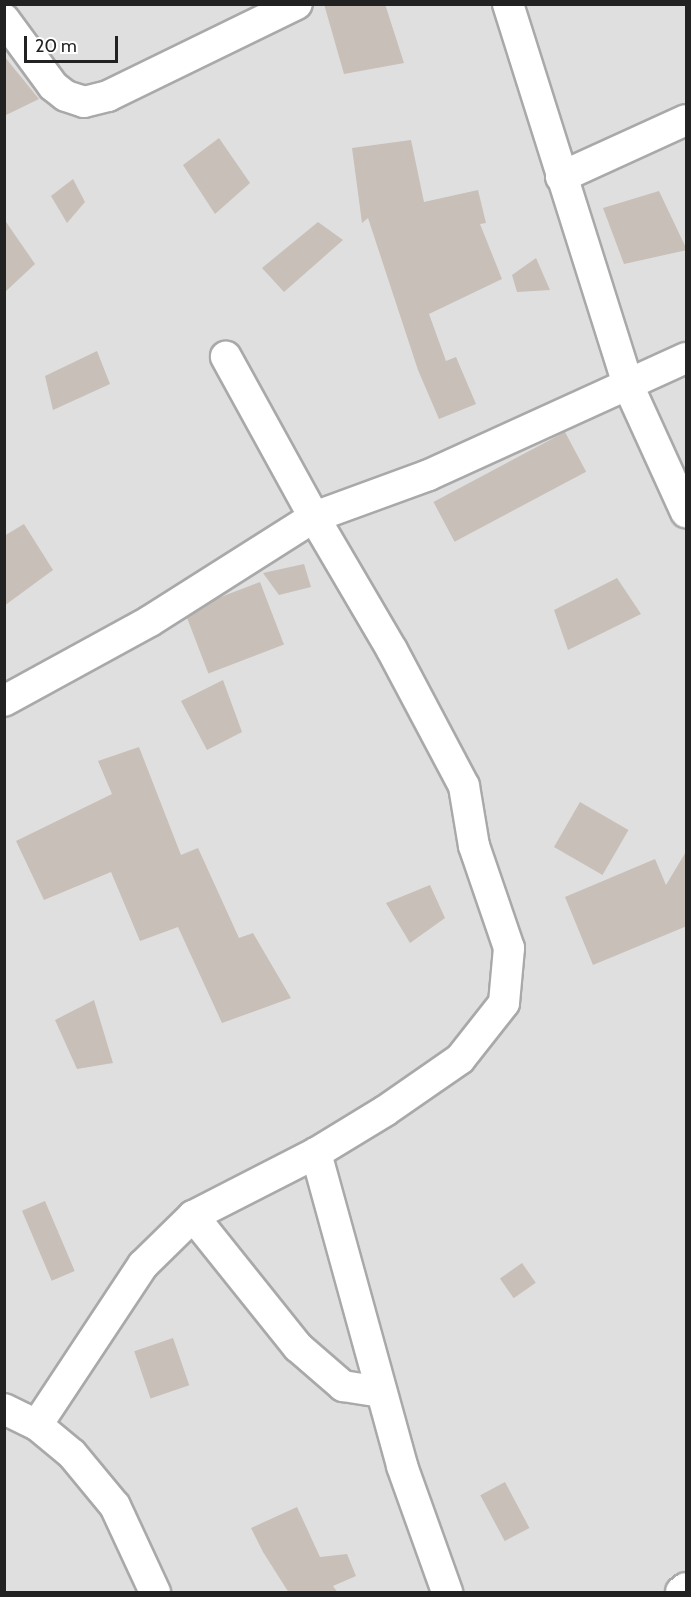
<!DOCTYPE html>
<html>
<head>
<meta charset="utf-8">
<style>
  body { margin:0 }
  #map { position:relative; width:691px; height:1597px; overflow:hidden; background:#f2efe9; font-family:Cabin,sans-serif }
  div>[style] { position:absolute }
  .residential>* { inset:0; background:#e0dfdf; transform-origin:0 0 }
  .building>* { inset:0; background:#c7bfb8; transform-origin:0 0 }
  .roads { filter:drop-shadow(2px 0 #a9a9a9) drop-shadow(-2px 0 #a9a9a9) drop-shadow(0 2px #a9a9a9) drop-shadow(0 -2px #a9a9a9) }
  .street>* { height:30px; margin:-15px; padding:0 15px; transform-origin:15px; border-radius:15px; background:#fff }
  span { translate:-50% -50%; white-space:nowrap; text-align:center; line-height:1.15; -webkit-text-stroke:6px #fff; paint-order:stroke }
  .frame { position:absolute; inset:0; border:6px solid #222; pointer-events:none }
  .scale { position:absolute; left:24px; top:36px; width:94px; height:27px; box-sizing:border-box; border:3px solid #222; border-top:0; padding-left:8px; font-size:18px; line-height:21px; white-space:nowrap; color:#222; -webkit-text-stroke:4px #fff; paint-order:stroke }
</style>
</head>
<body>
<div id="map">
  <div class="residential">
    <div style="left:5px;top:5px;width:681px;height:1587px"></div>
  </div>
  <div class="building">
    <div style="clip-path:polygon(324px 4px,385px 4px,404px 63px,344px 74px)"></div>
    <div style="clip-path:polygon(4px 56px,39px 99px,4px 116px)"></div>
    <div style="clip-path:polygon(219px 138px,250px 183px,215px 214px,183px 165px)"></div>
    <div style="clip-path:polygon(411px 140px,424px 202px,478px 190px,486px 223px,480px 224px,502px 279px,429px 314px,446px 361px,456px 357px,476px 404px,439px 419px,418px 370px,368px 218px,362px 223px,352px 148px)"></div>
    <div style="clip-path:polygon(73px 179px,85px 202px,67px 223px,51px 196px)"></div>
    <div style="clip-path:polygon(659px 191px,687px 250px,624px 264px,603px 208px)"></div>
    <div style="clip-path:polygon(4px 219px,35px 264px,4px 293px)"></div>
    <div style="clip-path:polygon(318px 222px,343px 240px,284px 292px,262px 268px)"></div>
    <div style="clip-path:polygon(536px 258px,550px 290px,517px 292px,512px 275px)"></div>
    <div style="clip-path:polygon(97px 351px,110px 384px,53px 410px,45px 376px)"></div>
    <div style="left:565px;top:432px;width:45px;height:149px;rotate:62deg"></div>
    <div style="clip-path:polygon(24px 524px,53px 570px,4px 606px,4px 536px)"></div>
    <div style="clip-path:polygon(304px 564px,311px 587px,279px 595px,263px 573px)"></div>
    <div style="clip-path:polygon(617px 578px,641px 614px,568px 650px,554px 610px)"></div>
    <div style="left:260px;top:582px;width:67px;height:81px;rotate:69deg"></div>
    <div style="clip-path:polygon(223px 680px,242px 732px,207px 750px,181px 701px)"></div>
    <div style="clip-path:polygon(139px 747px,181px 855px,198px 848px,239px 938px,253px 933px,291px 998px,222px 1023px,178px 927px,140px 941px,111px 872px,44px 900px,16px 841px,112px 794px,98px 761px)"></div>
    <div style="left:580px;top:802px;width:56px;height:52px;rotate:30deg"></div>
    <div style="clip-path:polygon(687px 850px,687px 926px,593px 965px,565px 897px,655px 859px,666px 885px)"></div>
    <div style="clip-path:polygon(430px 885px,445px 918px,410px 943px,386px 903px)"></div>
    <div style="clip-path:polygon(94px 1000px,113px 1063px,77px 1069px,55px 1020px)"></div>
    <div style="left:45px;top:1201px;width:76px;height:25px;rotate:67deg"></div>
    <div style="left:522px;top:1263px;width:24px;height:27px;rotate:55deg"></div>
    <div style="left:173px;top:1338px;width:50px;height:41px;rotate:71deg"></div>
    <div style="left:505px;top:1482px;width:52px;height:28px;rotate:62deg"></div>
    <div style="clip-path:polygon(297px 1507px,320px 1557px,347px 1554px,356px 1576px,333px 1586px,338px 1593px,289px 1593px,263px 1552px,251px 1528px)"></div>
  </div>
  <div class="roads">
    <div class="street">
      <div style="left:508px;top:4px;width:399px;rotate:72.5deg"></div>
      <div style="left:628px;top:385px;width:140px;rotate:65.5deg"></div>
      <div style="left:4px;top:19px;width:83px;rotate:53.8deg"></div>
      <div style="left:53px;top:86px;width:16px;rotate:38deg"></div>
      <div style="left:66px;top:96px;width:19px;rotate:18deg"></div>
      <div style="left:84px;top:102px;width:25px;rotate:-14deg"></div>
      <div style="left:108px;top:96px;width:210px;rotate:-26deg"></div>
      <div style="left:561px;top:177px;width:137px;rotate:-24.5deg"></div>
      <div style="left:4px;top:701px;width:166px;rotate:-28.7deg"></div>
      <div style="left:150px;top:621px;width:194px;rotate:-32.4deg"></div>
      <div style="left:314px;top:517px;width:183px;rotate:-118.8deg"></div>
      <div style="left:316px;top:1153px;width:325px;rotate:74.6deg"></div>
      <div style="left:402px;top:1466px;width:134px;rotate:70.3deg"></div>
      <div style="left:193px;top:1216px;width:168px;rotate:51.3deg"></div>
      <div style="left:298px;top:1347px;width:60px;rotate:40.9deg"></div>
      <div style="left:343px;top:1386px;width:37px;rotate:9deg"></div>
      <div style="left:4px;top:1409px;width:37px;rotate:26deg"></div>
      <div style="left:37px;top:1425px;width:45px;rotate:39.6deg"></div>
      <div style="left:72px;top:1454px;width:67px;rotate:50.4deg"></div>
      <div style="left:115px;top:1506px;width:95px;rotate:65.1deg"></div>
      <div style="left:37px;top:1425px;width:192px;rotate:-56.5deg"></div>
      <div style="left:143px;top:1265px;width:70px;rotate:-44.4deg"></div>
      <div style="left:193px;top:1216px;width:138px;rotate:-27.1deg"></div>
      <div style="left:316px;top:1153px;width:81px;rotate:-31.3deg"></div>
      <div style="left:385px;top:1111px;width:91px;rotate:-34.7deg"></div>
      <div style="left:460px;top:1059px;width:71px;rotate:-51.8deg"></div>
      <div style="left:504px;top:1003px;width:55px;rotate:-84.8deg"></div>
      <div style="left:509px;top:948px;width:108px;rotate:-108.9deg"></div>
      <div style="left:474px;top:846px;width:61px;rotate:-99.5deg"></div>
      <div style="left:464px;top:786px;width:154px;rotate:-117.9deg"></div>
      <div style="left:392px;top:650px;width:154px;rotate:-120.4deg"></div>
      <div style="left:314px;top:517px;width:122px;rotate:-20.1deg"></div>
      <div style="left:429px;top:475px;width:282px;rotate:-24.5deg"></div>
      <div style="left:681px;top:1592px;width:6px;rotate:-39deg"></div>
    </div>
  </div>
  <div class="frame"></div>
  <div class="scale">20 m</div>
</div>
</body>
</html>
